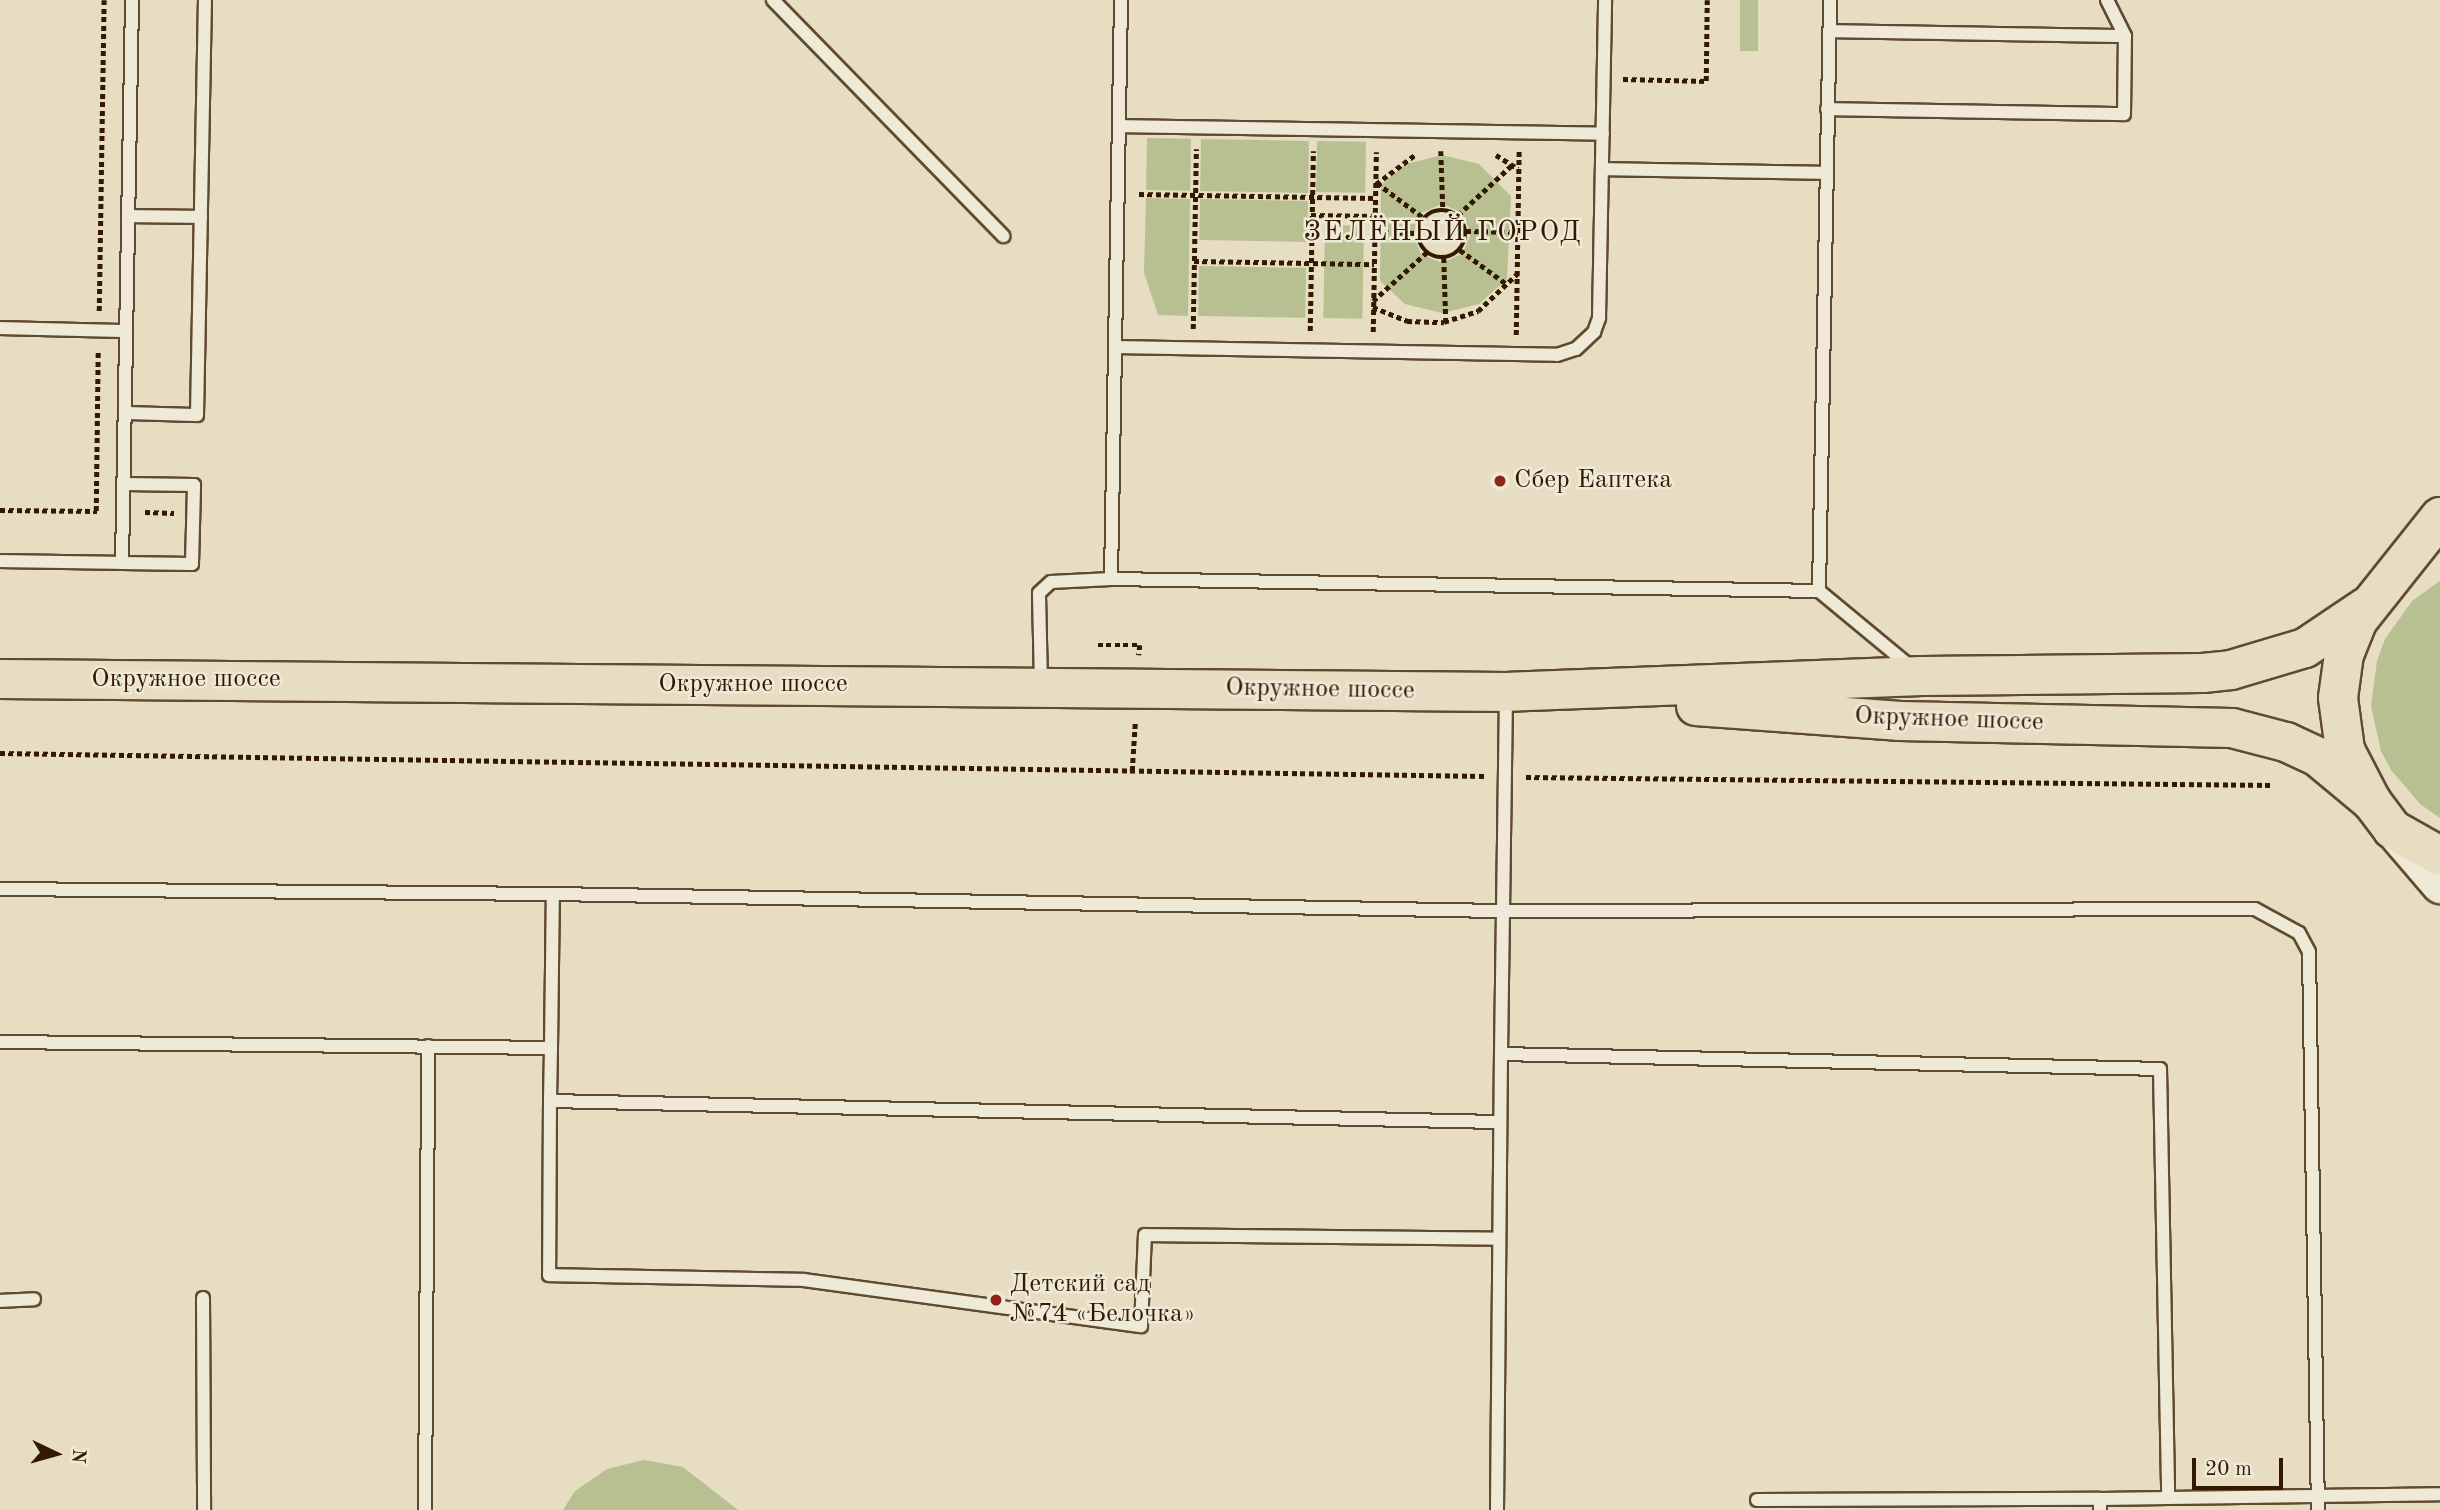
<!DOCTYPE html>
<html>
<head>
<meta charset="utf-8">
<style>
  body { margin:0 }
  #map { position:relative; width:2440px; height:1510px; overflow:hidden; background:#e7ddc2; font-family:"Old Standard TT",serif }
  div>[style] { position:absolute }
  .green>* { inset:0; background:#b8c092; transform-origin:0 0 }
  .path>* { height:4.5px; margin-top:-2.25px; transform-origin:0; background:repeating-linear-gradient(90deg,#331900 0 5px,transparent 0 8.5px) }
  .path>.ring { margin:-2.25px; padding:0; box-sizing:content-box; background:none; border:4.5px solid #331900; border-radius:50% }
  .roads { filter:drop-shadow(2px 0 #604a30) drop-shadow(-2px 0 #604a30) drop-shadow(0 2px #604a30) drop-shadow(0 -2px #604a30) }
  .service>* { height:12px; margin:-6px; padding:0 6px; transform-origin:6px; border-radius:6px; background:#efe9d7 }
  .secondary>* { height:37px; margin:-18.5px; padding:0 18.5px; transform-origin:18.5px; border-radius:18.5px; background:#efe9d7 }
  .primary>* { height:38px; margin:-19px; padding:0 19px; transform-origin:19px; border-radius:19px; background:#e7ddc2 }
  .dots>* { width:19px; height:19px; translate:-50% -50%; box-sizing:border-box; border:4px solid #efe9d7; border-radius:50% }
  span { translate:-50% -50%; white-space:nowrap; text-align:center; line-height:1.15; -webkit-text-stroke:5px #efe9d7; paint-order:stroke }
  .poi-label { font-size:26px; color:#331900 }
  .left { translate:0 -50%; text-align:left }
  .street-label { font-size:26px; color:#331900 }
  .neighbourhood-label { font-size:28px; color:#331900; letter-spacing:2px }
  .north { position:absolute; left:21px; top:1419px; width:70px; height:70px; -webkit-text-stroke:5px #efe9d7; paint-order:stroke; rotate:95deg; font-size:19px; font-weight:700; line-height:28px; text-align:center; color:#331900 }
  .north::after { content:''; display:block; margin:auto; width:24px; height:32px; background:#331900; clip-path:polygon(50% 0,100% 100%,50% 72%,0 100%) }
  .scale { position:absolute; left:2192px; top:1458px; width:91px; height:32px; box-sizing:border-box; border:4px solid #331900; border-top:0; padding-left:9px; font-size:21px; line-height:24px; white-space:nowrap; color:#331900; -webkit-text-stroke:5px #efe9d7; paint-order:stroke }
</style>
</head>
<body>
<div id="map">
  <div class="green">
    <div style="left:1740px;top:0;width:18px;height:51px"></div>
    <div style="left:1147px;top:138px;width:44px;height:52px;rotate:1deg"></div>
    <div style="left:1201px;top:139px;width:108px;height:52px;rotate:1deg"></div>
    <div style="left:1317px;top:141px;width:49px;height:51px;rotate:1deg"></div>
    <div style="clip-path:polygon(evenodd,1442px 155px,1479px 164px,1511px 196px,1507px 279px,1479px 304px,1442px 313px,1405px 304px,1380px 281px,1381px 185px,1406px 164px,1442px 155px,1442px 204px,1462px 213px,1471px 234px,1462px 254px,1442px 263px,1421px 254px,1413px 234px,1421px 213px,1442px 204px)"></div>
    <div style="clip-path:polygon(1146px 198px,1190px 199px,1188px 316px,1158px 315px,1144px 273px)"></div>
    <div style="left:1200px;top:199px;width:108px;height:41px;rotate:1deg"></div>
    <div style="left:1325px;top:225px;width:39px;height:93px;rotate:1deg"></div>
    <div style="left:1199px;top:266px;width:107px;height:50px;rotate:1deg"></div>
    <div style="clip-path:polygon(2440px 581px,2440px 818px,2420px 804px,2391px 770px,2381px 751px,2371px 706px,2377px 661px,2385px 639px,2412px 601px)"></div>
    <div style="clip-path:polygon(644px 1460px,683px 1467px,738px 1510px,563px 1510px,575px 1491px,607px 1469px)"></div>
  </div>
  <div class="path">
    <div style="left:1623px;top:79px;width:83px;rotate:1.4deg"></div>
    <div style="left:1706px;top:81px;width:81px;rotate:-89.3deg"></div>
    <div style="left:1441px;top:151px;width:58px;rotate:88deg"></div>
    <div style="left:1496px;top:155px;width:26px;rotate:32deg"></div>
    <div style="left:1377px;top:183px;width:59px;rotate:36.7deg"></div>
    <div style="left:1376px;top:184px;width:50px;rotate:-36.9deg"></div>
    <div style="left:1139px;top:194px;width:236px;rotate:1deg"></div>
    <div class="ring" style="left:1418px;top:210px;width:43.5px;height:43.5px"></div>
    <div style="left:1311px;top:215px;width:64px;rotate:0.9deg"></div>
    <div style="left:1458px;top:215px;width:74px;rotate:-42.8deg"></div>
    <div style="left:1466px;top:231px;width:52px;rotate:1.1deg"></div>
    <div style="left:1375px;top:232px;width:43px;rotate:1.3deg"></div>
    <div style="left:1460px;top:250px;width:59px;rotate:36.1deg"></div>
    <div style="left:1444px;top:258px;width:64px;rotate:88.2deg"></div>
    <div style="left:1194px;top:261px;width:180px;rotate:1deg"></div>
    <div style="left:1373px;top:301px;width:73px;rotate:-42.2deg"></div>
    <div style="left:1373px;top:307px;width:37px;rotate:22deg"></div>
    <div style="left:1407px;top:321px;width:37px;rotate:2deg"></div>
    <div style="left:1444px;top:322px;width:36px;rotate:-18deg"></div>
    <div style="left:1478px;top:311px;width:54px;rotate:-43.5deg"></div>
    <div style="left:99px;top:311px;width:311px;rotate:-89.1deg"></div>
    <div style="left:1193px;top:329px;width:180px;rotate:-89deg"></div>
    <div style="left:1310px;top:331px;width:180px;rotate:-89deg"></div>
    <div style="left:1373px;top:332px;width:180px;rotate:-89deg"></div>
    <div style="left:1516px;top:335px;width:184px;rotate:-89.1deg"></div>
    <div style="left:0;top:510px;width:97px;rotate:0.6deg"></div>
    <div style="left:96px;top:511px;width:160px;rotate:-89.3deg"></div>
    <div style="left:145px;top:512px;width:29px;rotate:2deg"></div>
    <div style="left:1098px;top:645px;width:42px"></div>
    <div style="left:1140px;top:645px;width:10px;rotate:96deg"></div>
    <div style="left:0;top:753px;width:1485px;rotate:0.89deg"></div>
    <div style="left:1132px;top:771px;width:48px;rotate:-86.4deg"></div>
    <div style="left:1526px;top:777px;width:748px;rotate:0.61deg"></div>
  </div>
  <div class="roads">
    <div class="service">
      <div style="left:773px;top:0;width:330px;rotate:45.7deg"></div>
      <div style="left:1829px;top:31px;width:296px;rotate:1deg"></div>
      <div style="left:1827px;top:109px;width:297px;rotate:1deg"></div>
      <div style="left:2124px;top:114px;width:78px;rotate:-89.3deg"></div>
      <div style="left:2125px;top:36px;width:40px;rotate:-116.6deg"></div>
      <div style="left:1119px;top:126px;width:484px;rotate:0.9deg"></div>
      <div style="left:1602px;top:169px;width:225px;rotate:1deg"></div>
      <div style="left:128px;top:216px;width:73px;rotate:0.8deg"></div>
      <div style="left:0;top:328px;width:126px;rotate:1.4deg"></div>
      <div style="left:1115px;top:347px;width:442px;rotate:1deg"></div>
      <div style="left:1557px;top:355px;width:20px;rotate:-18deg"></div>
      <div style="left:1576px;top:349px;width:25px;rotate:-43deg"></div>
      <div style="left:1594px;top:332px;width:15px;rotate:-70deg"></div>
      <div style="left:1599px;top:318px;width:318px;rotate:-88.9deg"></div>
      <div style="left:125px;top:413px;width:72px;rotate:1.6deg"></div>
      <div style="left:197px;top:415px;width:415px;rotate:-88.9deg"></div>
      <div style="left:0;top:561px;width:122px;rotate:0.9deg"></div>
      <div style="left:122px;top:563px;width:563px;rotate:-88.98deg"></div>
      <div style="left:122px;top:563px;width:70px;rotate:0.8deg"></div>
      <div style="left:192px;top:564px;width:79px;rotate:-88.5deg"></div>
      <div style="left:194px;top:485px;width:70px;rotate:-179.2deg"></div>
      <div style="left:1111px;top:579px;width:579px;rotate:-89.01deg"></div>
      <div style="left:1819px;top:591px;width:591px;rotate:-88.93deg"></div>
      <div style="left:1041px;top:683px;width:90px;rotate:-91.3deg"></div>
      <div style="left:1039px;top:593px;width:16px;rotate:-43deg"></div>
      <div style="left:1051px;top:582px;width:60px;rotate:-2.9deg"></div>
      <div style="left:1111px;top:579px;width:708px;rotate:0.97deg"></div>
      <div style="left:1819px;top:591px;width:119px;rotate:39.6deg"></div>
      <div style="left:1506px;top:696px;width:358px;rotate:90.8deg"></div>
      <div style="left:1501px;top:1054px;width:659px;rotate:1.3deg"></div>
      <div style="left:2160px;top:1069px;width:429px;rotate:88.9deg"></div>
      <div style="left:2168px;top:1498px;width:272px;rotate:-0.8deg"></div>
      <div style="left:0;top:889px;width:553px;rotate:0.52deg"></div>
      <div style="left:0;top:1042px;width:551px;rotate:0.62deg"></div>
      <div style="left:551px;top:1048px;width:154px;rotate:-89.3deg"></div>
      <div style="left:553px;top:894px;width:950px;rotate:1.03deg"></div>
      <div style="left:1503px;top:911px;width:752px;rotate:-0.15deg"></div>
      <div style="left:2255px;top:909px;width:50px;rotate:28.6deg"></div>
      <div style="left:2299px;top:933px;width:21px;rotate:62deg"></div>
      <div style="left:2309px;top:952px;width:558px;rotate:89.08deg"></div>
      <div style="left:551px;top:1048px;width:53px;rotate:91.1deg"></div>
      <div style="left:550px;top:1101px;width:949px;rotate:1.27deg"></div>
      <div style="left:550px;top:1101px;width:174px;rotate:90.3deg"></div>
      <div style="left:549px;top:1275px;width:255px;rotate:1.1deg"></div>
      <div style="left:804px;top:1280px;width:340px;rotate:7.8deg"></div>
      <div style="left:1141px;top:1326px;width:91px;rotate:-87.5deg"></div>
      <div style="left:1145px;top:1235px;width:354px;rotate:0.6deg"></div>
      <div style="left:203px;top:1298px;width:212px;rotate:89.7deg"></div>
      <div style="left:0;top:1301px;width:34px;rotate:-3deg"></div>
      <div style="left:1757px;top:1500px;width:343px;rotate:-0.2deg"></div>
      <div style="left:425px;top:1510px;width:464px;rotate:-89.6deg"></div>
      <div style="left:1497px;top:1510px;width:456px;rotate:-89.5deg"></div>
      <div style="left:2100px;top:1510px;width:11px;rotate:-90deg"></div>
      <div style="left:2100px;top:1499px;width:68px;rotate:-0.8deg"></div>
    </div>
    <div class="secondary">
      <div style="left:2398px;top:835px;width:65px;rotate:49.4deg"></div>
    </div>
    <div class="primary">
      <div style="left:2440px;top:517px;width:132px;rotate:128.5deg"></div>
      <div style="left:2358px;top:620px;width:37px;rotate:112deg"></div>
      <div style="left:2344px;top:654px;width:44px;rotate:97.8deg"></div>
      <div style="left:2338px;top:698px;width:52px;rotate:82.3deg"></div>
      <div style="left:2345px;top:750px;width:59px;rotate:62.6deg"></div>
      <div style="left:2372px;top:802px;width:34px;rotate:53deg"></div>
      <div style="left:2392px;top:829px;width:55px;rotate:29.4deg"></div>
      <div style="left:0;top:679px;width:1506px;rotate:0.49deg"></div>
      <div style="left:1506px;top:692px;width:416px;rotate:-2.2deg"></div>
      <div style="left:1922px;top:676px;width:281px;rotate:-0.6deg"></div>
      <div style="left:2203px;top:673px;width:28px;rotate:-6deg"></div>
      <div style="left:2231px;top:670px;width:77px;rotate:-16.6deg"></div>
      <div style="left:2305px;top:648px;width:73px;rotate:-33.9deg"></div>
      <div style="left:1696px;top:706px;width:205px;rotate:4.2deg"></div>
      <div style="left:1900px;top:721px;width:332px;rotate:1.2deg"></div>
      <div style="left:2232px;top:728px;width:56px;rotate:14.5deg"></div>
      <div style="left:2286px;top:742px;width:35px;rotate:25deg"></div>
      <div style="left:2318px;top:757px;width:70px;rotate:39.8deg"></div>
    </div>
  </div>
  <div class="dots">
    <div style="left:1500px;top:481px;background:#8f2418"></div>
    <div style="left:996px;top:1300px;background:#8f2418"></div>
  </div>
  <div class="poi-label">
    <span class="left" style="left:1514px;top:481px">Сбер Еаптека</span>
    <span class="left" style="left:1010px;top:1300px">Детский сад<br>№74 «Белочка»</span>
  </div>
  <div class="street-label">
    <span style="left:186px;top:680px">Окружное шоссе</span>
    <span style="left:753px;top:685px">Окружное шоссе</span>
    <span style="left:1320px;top:690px;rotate:1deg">Окружное шоссе</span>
    <span style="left:1949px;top:720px;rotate:2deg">Окружное шоссе</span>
  </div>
  <div class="neighbourhood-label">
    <span style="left:1443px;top:233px">ЗЕЛЁНЫЙ ГОРОД</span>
  </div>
  <div class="north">N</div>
  <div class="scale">20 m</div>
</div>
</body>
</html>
